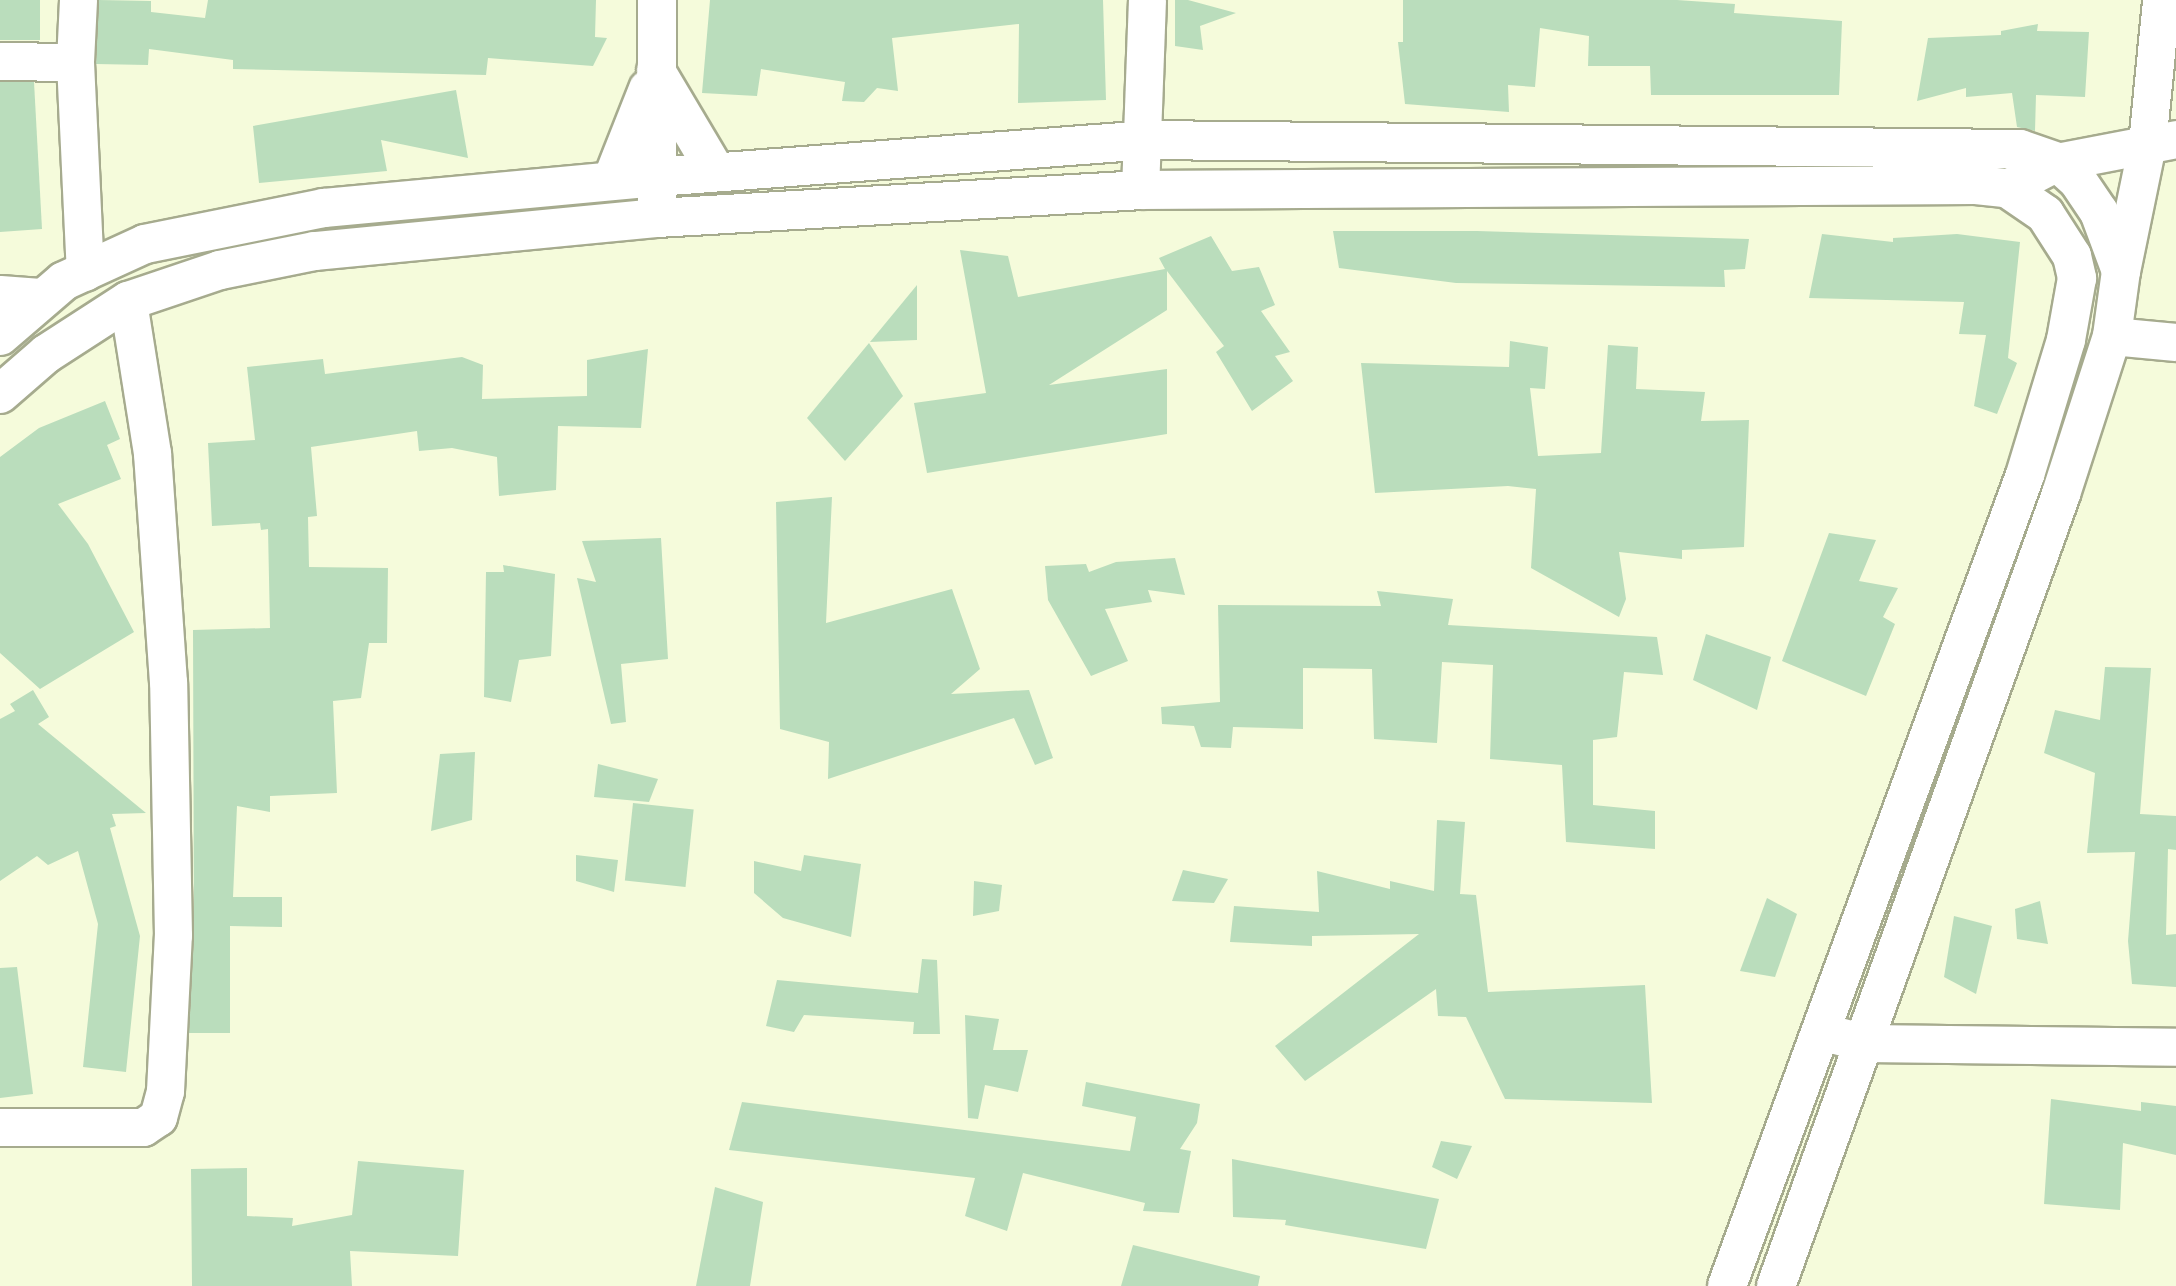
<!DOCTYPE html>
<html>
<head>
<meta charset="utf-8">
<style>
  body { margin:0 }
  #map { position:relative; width:2176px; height:1286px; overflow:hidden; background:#f5fbdb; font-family:Mulish,sans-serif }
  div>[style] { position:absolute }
  .building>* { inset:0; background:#baddbc; transform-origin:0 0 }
  .roads { filter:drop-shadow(2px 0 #a6ab8e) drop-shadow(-2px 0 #a6ab8e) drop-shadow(0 2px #a6ab8e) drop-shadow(0 -2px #a6ab8e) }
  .street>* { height:37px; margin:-18.5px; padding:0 18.5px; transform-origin:18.5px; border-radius:18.5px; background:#fff }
  .secondary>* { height:38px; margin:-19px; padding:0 19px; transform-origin:19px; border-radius:19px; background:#fff }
  .primary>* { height:38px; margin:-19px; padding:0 19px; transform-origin:19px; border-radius:19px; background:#fff }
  span { translate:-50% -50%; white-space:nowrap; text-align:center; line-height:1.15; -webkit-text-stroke:5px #fff; paint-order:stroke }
</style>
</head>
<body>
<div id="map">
  <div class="building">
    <div style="left:0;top:0;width:40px;height:40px"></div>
    <div style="clip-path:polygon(99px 0,151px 1px,151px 12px,205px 18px,208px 0,596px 0,595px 37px,607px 38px,593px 66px,488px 58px,486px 75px,233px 69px,233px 60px,149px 49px,148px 65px,96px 64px)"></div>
    <div style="clip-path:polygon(710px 0,1103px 0,1106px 100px,1018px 103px,1019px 24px,892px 38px,898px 91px,877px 88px,864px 102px,842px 101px,845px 82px,761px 69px,757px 96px,702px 93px)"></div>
    <div style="clip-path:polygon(1175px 0,1188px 0,1236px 13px,1200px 26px,1203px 50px,1175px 46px)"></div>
    <div style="clip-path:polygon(1403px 0,1677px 0,1735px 4px,1734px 13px,1842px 21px,1839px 95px,1651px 95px,1650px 66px,1588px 66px,1589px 36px,1540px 28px,1535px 87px,1508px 85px,1509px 112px,1405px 104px,1398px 42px,1403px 42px)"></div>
    <div style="clip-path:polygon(2038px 24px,2037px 31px,2089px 32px,2085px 97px,2036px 95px,2035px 131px,2017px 127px,2012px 93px,1966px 97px,1966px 88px,1917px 101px,1928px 38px,2001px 35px,2001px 31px)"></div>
    <div style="clip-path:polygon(0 82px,34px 82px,42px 229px,0 232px)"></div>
    <div style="clip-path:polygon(456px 90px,468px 158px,381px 140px,387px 171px,259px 183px,253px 126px)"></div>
    <div style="clip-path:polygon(1333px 231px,1477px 231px,1749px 239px,1745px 269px,1724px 270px,1725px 287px,1456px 283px,1339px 268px)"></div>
    <div style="clip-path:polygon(1822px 234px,1893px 242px,1893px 238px,1957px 234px,2020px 242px,2008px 358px,2017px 363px,1997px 414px,1974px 406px,1986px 335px,1959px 334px,1964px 302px,1809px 298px)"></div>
    <div style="clip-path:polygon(1211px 236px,1232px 271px,1259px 267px,1275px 305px,1261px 311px,1290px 352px,1275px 356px,1293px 381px,1252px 411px,1216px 352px,1224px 346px,1167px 271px,1167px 310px,1049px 385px,1167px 369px,1167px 434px,927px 473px,914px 403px,986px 393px,960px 250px,1008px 256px,1018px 297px,1165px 269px,1159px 258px)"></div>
    <div style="clip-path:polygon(917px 285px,917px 340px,870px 342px)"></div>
    <div style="clip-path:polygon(1510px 341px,1548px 347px,1545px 389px,1530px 388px,1538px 456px,1601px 453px,1608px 345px,1638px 347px,1636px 389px,1705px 392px,1701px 421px,1749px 420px,1744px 547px,1682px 550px,1682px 559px,1619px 552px,1626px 599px,1619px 617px,1531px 568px,1536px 489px,1508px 486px,1375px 493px,1361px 363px,1509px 367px)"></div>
    <div style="clip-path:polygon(869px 343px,903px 396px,845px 461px,807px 418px)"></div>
    <div style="clip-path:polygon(648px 349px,641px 428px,558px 426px,556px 490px,499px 496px,497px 457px,452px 448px,419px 451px,417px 431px,311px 447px,317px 516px,308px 517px,309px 567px,388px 568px,387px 643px,369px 643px,361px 698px,333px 701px,337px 793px,270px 796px,270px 812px,237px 806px,233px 897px,282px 897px,282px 927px,230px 926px,230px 1033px,189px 1033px,194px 935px,193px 630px,270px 628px,268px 529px,261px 530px,260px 523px,212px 526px,208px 443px,255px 440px,247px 367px,323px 359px,325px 374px,462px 357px,483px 365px,482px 399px,587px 396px,587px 360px)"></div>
    <div style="clip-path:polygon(105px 401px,120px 439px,107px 445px,121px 479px,58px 504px,88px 544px,134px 632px,40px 689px,0 653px,0 457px,39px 428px)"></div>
    <div style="clip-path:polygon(832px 497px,826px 623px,952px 589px,980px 669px,951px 694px,1029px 690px,1053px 758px,1035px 765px,1014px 718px,828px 779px,829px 742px,780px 729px,776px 502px)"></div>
    <div style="clip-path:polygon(1829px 533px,1876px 540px,1859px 581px,1898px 588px,1883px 617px,1895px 624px,1866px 696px,1782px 661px)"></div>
    <div style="clip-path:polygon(661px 538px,668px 659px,621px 664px,626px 722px,611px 724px,577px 578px,596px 582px,582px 541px)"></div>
    <div style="clip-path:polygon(1175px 558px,1185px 595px,1148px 590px,1152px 602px,1105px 609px,1128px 661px,1091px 676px,1048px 600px,1045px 566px,1086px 564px,1089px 572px,1116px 562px)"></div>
    <div style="clip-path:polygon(503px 565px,555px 574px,551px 656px,519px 660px,511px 702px,484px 697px,486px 572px,504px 572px)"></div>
    <div style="clip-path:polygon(1377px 591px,1453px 599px,1448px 625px,1657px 637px,1663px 675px,1624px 672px,1617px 737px,1593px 740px,1593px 805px,1655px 811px,1655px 849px,1566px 842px,1562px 765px,1490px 759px,1493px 665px,1442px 662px,1437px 743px,1374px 739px,1372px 669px,1303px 668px,1303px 729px,1233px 727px,1231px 748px,1201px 747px,1194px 726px,1162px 724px,1161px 707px,1220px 702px,1218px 605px,1381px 606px)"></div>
    <div style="clip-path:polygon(1706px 634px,1771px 657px,1757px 710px,1693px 680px)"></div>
    <div style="clip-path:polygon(2105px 667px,2151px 668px,2140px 814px,2176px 816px,2176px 850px,2168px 849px,2166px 935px,2176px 934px,2176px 987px,2132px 984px,2128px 941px,2135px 852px,2087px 853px,2095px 773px,2044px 753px,2055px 710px,2100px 720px)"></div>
    <div style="clip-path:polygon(33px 690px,49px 717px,38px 724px,146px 813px,112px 814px,116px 826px,110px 828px,140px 936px,126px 1072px,83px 1067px,98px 924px,78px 851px,48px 865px,37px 856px,0 881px,0 719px,15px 711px,10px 704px)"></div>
    <div style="clip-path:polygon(475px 752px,472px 820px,431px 831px,440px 754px)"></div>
    <div style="clip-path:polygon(598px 764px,658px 779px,649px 802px,594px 797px)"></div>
    <div style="left:633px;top:803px;width:61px;height:78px;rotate:6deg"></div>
    <div style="clip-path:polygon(1437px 820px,1465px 822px,1460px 894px,1476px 895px,1488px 992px,1645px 985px,1652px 1103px,1505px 1099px,1466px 1017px,1438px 1016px,1436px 989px,1305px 1081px,1275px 1046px,1419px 934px,1312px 936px,1312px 946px,1230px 942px,1234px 906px,1319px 912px,1317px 871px,1390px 889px,1390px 881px,1434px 891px)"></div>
    <div style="clip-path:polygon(576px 855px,618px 860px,614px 892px,576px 881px)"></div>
    <div style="clip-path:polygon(804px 855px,861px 864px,851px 937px,783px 918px,754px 893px,754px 861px,801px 871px)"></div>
    <div style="clip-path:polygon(1183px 870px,1228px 879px,1214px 903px,1172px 901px)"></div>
    <div style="clip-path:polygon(974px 881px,1002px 885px,999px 911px,973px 916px)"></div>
    <div style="clip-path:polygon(1767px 898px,1797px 914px,1775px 977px,1740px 971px)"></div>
    <div style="clip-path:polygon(2040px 901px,2048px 944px,2017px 939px,2015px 909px)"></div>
    <div style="clip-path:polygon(1954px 916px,1992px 926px,1976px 994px,1944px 977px)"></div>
    <div style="clip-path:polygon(922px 959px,937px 960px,940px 1034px,913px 1034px,914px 1022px,804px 1015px,794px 1032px,766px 1026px,777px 980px,918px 993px)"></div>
    <div style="clip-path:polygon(17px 967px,33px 1094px,0 1098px,0 968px)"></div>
    <div style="clip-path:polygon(965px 1015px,999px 1019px,993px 1050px,1028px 1050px,1018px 1092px,985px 1085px,978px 1119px,968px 1118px)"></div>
    <div style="clip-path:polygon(1086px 1082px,1200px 1104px,1197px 1123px,1180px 1149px,1191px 1151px,1179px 1213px,1143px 1211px,1145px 1203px,1023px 1173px,1007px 1231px,965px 1216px,975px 1178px,729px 1150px,742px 1102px,1130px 1151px,1136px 1117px,1082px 1106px)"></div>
    <div style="clip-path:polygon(2051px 1099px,2141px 1111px,2141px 1102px,2176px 1106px,2176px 1155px,2123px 1143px,2120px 1210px,2044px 1204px)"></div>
    <div style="clip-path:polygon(1441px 1141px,1472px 1146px,1457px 1179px,1432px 1167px)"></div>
    <div style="clip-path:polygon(1232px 1159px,1439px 1199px,1426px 1249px,1285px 1225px,1286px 1220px,1233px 1217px)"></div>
    <div style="clip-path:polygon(358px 1161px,464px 1170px,458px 1256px,350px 1251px,352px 1286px,192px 1286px,191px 1169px,247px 1168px,247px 1216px,293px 1218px,292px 1226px,352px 1215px)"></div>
    <div style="clip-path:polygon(715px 1187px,763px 1202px,750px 1286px,696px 1286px)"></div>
    <div style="clip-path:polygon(1133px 1245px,1260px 1276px,1258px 1286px,1121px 1286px)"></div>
  </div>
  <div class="roads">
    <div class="street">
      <div style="left:78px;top:0;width:62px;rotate:92.8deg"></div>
      <div style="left:75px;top:62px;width:210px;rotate:87.3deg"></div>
      <div style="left:0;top:61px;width:75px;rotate:0.8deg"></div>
      <div style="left:2007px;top:188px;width:56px;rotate:-27.5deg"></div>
      <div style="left:2057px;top:162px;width:121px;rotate:-10.9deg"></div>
      <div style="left:1140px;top:190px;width:190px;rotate:-87.9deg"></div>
      <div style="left:2121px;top:271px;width:130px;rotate:-78.4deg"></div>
      <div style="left:2147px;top:144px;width:145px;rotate:-84.4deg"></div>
      <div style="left:0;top:294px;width:40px;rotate:4.3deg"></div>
      <div style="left:2112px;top:336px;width:64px;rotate:5.4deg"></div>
      <div style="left:1824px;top:1032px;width:42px;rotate:15deg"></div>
      <div style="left:1865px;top:1043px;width:311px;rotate:0.7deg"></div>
      <div style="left:0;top:1127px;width:143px"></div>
      <div style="left:143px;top:1127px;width:18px;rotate:-34deg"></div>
      <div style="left:158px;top:1117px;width:27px;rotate:-75deg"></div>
      <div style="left:165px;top:1091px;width:156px;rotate:-87.1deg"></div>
      <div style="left:173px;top:935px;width:253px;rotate:-91.1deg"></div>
      <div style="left:168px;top:682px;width:230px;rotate:-94deg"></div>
      <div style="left:152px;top:453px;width:154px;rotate:-99deg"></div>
    </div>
    <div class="secondary">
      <div style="left:0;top:336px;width:84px;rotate:-40.7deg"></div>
      <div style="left:64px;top:281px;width:89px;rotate:-24.6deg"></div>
      <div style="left:145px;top:244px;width:183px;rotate:-11.4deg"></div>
      <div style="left:324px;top:208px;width:334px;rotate:-5.3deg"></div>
      <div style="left:0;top:394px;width:61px;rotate:-41deg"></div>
      <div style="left:46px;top:354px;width:98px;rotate:-32.9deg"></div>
      <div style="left:128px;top:301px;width:97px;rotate:-18.6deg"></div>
      <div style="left:220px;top:270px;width:97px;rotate:-11.3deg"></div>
      <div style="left:315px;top:251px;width:344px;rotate:-5.5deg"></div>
    </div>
    <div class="primary">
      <div style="left:657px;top:0;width:218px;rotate:90deg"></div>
      <div style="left:657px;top:218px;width:484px;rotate:-3.3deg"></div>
      <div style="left:1140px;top:190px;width:836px;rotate:-0.34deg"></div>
      <div style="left:1976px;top:185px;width:31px;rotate:6deg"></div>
      <div style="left:2007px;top:188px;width:46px;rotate:34.4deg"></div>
      <div style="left:2045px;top:214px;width:50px;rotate:57.3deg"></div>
      <div style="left:2072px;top:256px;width:23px;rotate:77deg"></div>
      <div style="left:2077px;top:278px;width:63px;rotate:100.1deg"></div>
      <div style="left:2066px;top:340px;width:141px;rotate:106.9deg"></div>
      <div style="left:2025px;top:475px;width:864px;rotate:110.18deg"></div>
      <div style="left:656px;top:71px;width:117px;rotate:59.3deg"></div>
      <div style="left:657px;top:177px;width:488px;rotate:-4.3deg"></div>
      <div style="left:1144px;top:140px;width:876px;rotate:0.59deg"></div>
      <div style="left:2020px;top:149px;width:39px;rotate:19deg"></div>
      <div style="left:2057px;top:162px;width:28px;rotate:42deg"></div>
      <div style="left:2078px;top:181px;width:37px;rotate:56deg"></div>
      <div style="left:2099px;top:212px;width:63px;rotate:69.6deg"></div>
      <div style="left:2121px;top:271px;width:66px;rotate:97.9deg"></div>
      <div style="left:2112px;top:336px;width:166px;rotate:107.9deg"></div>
      <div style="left:2061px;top:494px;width:842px;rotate:109.79deg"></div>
      <div style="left:612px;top:180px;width:98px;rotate:-68.4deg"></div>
    </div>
  </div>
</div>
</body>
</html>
